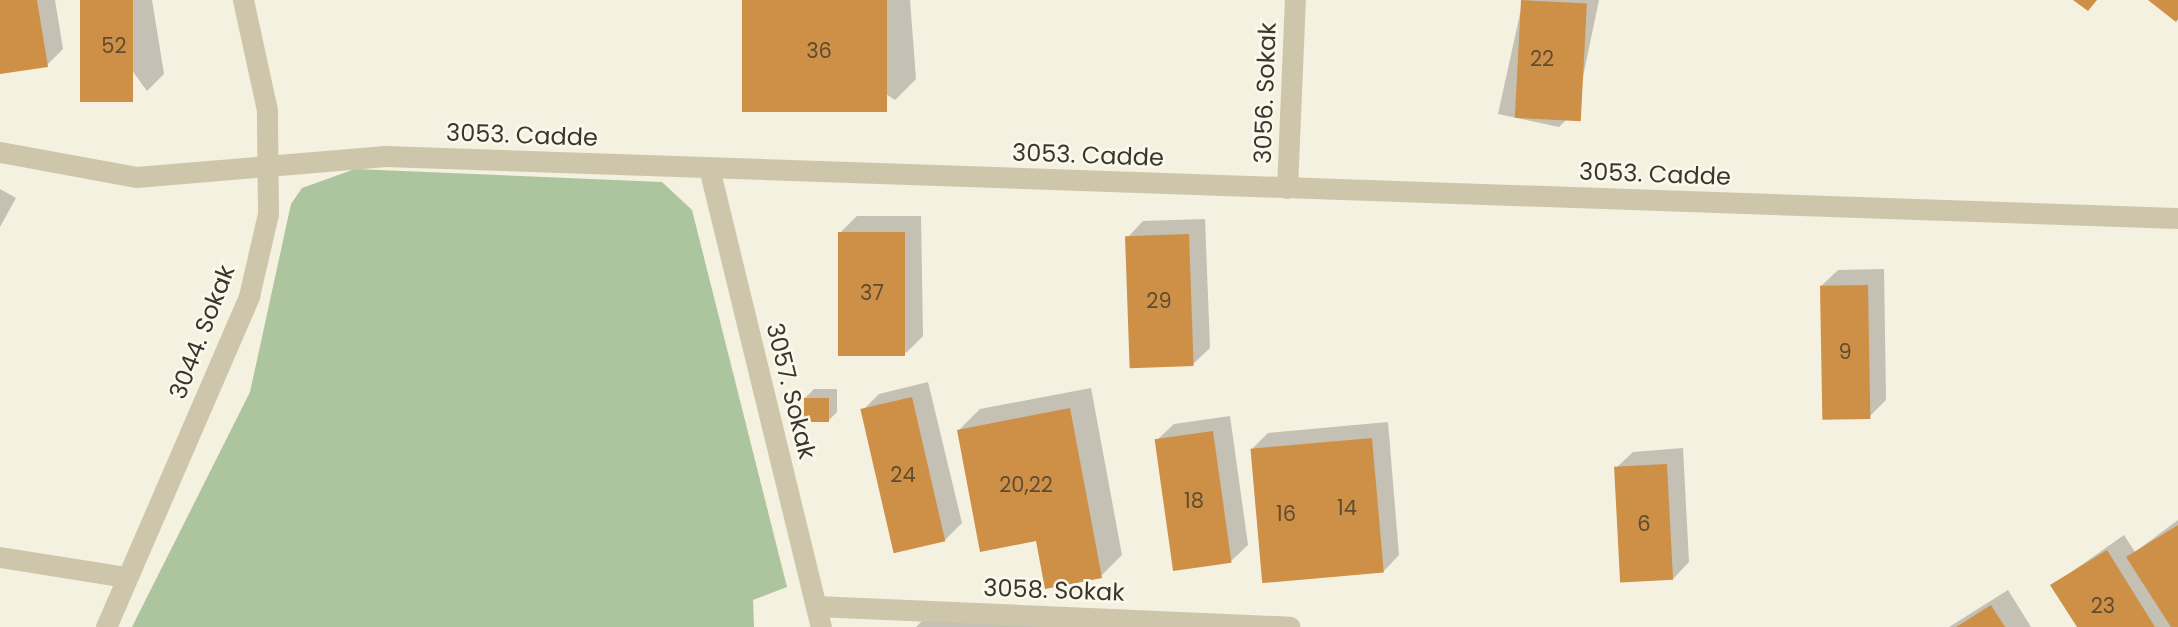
<!DOCTYPE html>
<html>
<head>
<meta charset="utf-8">
<style>
  body { margin:0 }
  #map { position:relative; width:2178px; height:627px; overflow:hidden; background:#f5f1e0; font-family:Poppins,sans-serif }
  div>[style] { position:absolute }
  .green>* { inset:0; background:#acc59e }
  .shadow>* { inset:0; background:#0003 }
  .building>* { inset:0; background:#cd9046; transform-origin:0 0 }
  .street>* { height:21px; margin:-10.5px; padding:0 10.5px; transform-origin:10.5px; border-radius:10.5px; background:#cec6aa }
  span { translate:-50% -50%; white-space:nowrap; text-align:center; line-height:1.15; -webkit-text-stroke:5px #fbf9ed; paint-order:stroke }
  .number-label { font-size:21px; color:#604c31 }
  .number-label span { -webkit-text-stroke-width:0 }
  .street-label { font-size:24px; color:#3b352a }
</style>
</head>
<body>
<div id="map">
  <div class="green">
    <div style="clip-path:polygon(355px 169px,662px 182px,692px 210px,787px 587px,753px 600px,754px 627px,132px 627px,250px 392px,291px 204px,302px 188px)"></div>
  </div>
  <div class="shadow">
    <div style="clip-path:polygon(0 0,55px 0,63px 49px,47px 65px,0 73px)"></div>
    <div style="clip-path:polygon(81px 0,152px 0,164px 74px,147px 91px)"></div>
    <div style="clip-path:polygon(743px 0,910px 0,916px 79px,895px 100px)"></div>
    <div style="clip-path:polygon(1523px 0,1599px 0,1576px 110px,1559px 127px,1498px 114px)"></div>
    <div style="clip-path:polygon(0 189px,16px 198px,0 227px)"></div>
    <div style="clip-path:polygon(857px 216px,921px 216px,923px 336px,906px 353px,840px 233px)"></div>
    <div style="clip-path:polygon(1205px 219px,1210px 348px,1193px 364px,1127px 238px,1143px 221px)"></div>
    <div style="clip-path:polygon(1884px 269px,1886px 400px,1869px 417px,1821px 286px,1838px 270px)"></div>
    <div style="clip-path:polygon(928px 382px,962px 523px,945px 540px,863px 410px,879px 394px)"></div>
    <div style="clip-path:polygon(1091px 388px,1122px 555px,1101px 576px,1038px 539px,959px 430px,980px 409px)"></div>
    <div style="clip-path:polygon(814px 389px,837px 389px,837px 412px,828px 421px,805px 398px)"></div>
    <div style="clip-path:polygon(1230px 416px,1248px 545px,1231px 561px,1157px 440px,1174px 424px)"></div>
    <div style="clip-path:polygon(1388px 422px,1399px 555px,1383px 572px,1252px 449px,1268px 433px)"></div>
    <div style="clip-path:polygon(1683px 448px,1689px 562px,1673px 579px,1616px 468px,1633px 452px)"></div>
    <div style="clip-path:polygon(2178px 520px,2178px 627px,2079px 627px,2053px 585px,2124px 535px,2135px 552px)"></div>
    <div style="clip-path:polygon(2008px 590px,2031px 627px,1949px 627px)"></div>
    <div style="clip-path:polygon(931px 612px,1095px 627px,916px 627px)"></div>
  </div>
  <div class="building">
    <div style="clip-path:polygon(0 0,37px 0,48px 67px,0 74px)"></div>
    <div style="left:80px;top:0;width:53px;height:102px"></div>
    <div style="left:742px;top:0;width:145px;height:112px"></div>
    <div style="left:1521px;top:0;width:66px;height:118px;rotate:3deg"></div>
    <div style="clip-path:polygon(2073px 0,2097px 0,2088px 11px)"></div>
    <div style="clip-path:polygon(2148px 0,2178px 0,2178px 19px,2176px 22px)"></div>
    <div style="left:838px;top:232px;width:67px;height:124px"></div>
    <div style="left:1189px;top:234px;width:132px;height:64px;rotate:88deg"></div>
    <div style="left:1868px;top:285px;width:134px;height:48px;rotate:89deg"></div>
    <div style="left:912px;top:397px;width:148px;height:53px;rotate:77deg"></div>
    <div style="left:804px;top:398px;width:25px;height:24px"></div>
    <div style="clip-path:polygon(1070px 408px,1102px 578px,1045px 589px,1036px 541px,980px 552px,957px 430px)"></div>
    <div style="left:1213px;top:431px;width:133px;height:59px;rotate:82deg"></div>
    <div style="left:1372px;top:438px;width:135px;height:122px;rotate:85deg"></div>
    <div style="left:1667px;top:464px;width:116px;height:53px;rotate:87deg"></div>
    <div style="clip-path:polygon(2178px 525px,2178px 627px,2171px 627px,2126px 557px)"></div>
    <div style="clip-path:polygon(2107px 550px,2155px 627px,2077px 627px,2050px 585px)"></div>
    <div style="clip-path:polygon(1991px 605px,2005px 627px,1956px 627px)"></div>
  </div>
  <div class="street">
    <div style="left:0;top:152px;width:138px;rotate:10.4deg"></div>
    <div style="left:136px;top:177px;width:250px;rotate:-4.8deg"></div>
    <div style="left:385px;top:156px;width:1794px;rotate:1.98deg"></div>
    <div style="left:709px;top:168px;width:472px;rotate:76.3deg"></div>
    <div style="left:1287px;top:188px;width:188px;rotate:-87.6deg"></div>
    <div style="left:0;top:557px;width:128px;rotate:9deg"></div>
    <div style="left:816px;top:606px;width:474px;rotate:2.5deg"></div>
    <div style="left:106px;top:627px;width:361px;rotate:-66.6deg"></div>
    <div style="left:249px;top:296px;width:84px;rotate:-77deg"></div>
    <div style="left:268px;top:214px;width:104px;rotate:-90.6deg"></div>
    <div style="left:267px;top:110px;width:113px;rotate:-102.3deg"></div>
  </div>
  <div class="number-label">
    <span style="left:114px;top:46px">52</span>
    <span style="left:819px;top:51px">36</span>
    <span style="left:1542px;top:59px">22</span>
    <span style="left:872px;top:293px">37</span>
    <span style="left:1159px;top:301px">29</span>
    <span style="left:1845px;top:352px">9</span>
    <span style="left:903px;top:475px">24</span>
    <span style="left:1026px;top:485px">20,22</span>
    <span style="left:1194px;top:501px">18</span>
    <span style="left:1347px;top:508px">14</span>
    <span style="left:1286px;top:514px">16</span>
    <span style="left:1644px;top:524px">6</span>
    <span style="left:2103px;top:606px">23</span>
  </div>
  <div class="street-label">
    <span style="left:1265px;top:93px;rotate:-88deg">3056. Sokak</span>
    <span style="left:522px;top:135px;rotate:2deg">3053. Cadde</span>
    <span style="left:1088px;top:155px;rotate:2deg">3053. Cadde</span>
    <span style="left:1655px;top:174px;rotate:2deg">3053. Cadde</span>
    <span style="left:202px;top:332px;rotate:-69deg">3044. Sokak</span>
    <span style="left:791px;top:391px;rotate:76deg">3057. Sokak</span>
    <span style="left:1054px;top:590px;rotate:2deg">3058. Sokak</span>
  </div>
</div>
</body>
</html>
